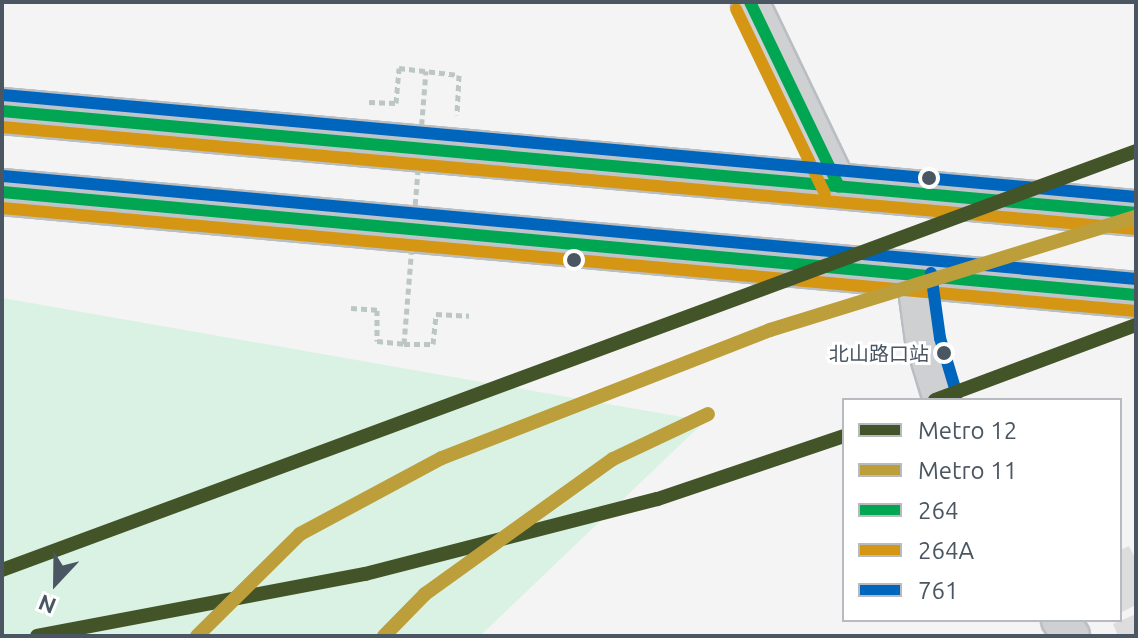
<!DOCTYPE html>
<html>
<head>
<meta charset="utf-8">
<style>
  body { margin:0 }
  #map { position:relative; width:1138px; height:638px; overflow:hidden; background:#f4f4f4; font-family:Ubuntu,"Noto Sans SC",sans-serif }
  div>[style] { position:absolute }
  .green>* { inset:0; background:#d9f2e3 }
  .building>* { inset:0; background:#ddddde }
  .path>* { height:5px; margin-top:-2.5px; transform-origin:0; background:repeating-linear-gradient(90deg,#bcc7c4 0 6px,transparent 0 10px) }
  .roads { filter:drop-shadow(2px 0 #b9bec3) drop-shadow(-2px 0 #b9bec3) drop-shadow(0 2px #b9bec3) drop-shadow(0 -2px #b9bec3) }
  .minor>* { height:36px; margin:-18px; padding:0 18px; transform-origin:18px; border-radius:18px; background:#ced0d2 }
  .highway>* { height:44px; margin:-22px; padding:0 22px; transform-origin:22px; border-radius:22px; background:#bec4c9 }
  .path-bridge>* { height:5px; margin-top:-2.5px; transform-origin:0; background:repeating-linear-gradient(90deg,#bcc7c4 0 6px,transparent 0 10px) }
  .bus-1>* { height:12px; margin:-6px; padding:0 6px; transform-origin:6px; border-radius:6px; background:#00a651 }
  .bus-2>* { height:12px; margin:-6px; padding:0 6px; transform-origin:6px; border-radius:6px; background:#d49613 }
  .bus-3>* { height:12px; margin:-6px; padding:0 6px; transform-origin:6px; border-radius:6px; background:#0065bd }
  .metro-1>* { height:14px; margin:-7px; padding:0 7px; transform-origin:7px; border-radius:7px; background:#435428 }
  .metro-2>* { height:14px; margin:-7px; padding:0 7px; transform-origin:7px; border-radius:7px; background:#bc9e3a }
  .dots>* { width:22px; height:22px; translate:-50% -50%; box-sizing:border-box; border:4px solid #fff; border-radius:50% }
  span { translate:-50% -50%; white-space:nowrap; text-align:center; line-height:1.15; -webkit-text-stroke:6px #fff; paint-order:stroke }
  .bus-label { font-size:20px; color:#4a5661 }
  .right { translate:-100% -50%; text-align:right }
  .frame { position:absolute; inset:0; border:4px solid #4a5661; pointer-events:none }
  .legend { position:absolute; left:842px; top:398px; width:280px; height:224px; box-sizing:border-box; background:#fff; border:2px solid #b7bbc0; margin:0; padding:10px 14px; list-style:none; font-size:24px; color:#4a5661 }
  .legend li { display:flex; align-items:center; gap:16px; height:40px }
  .legend b { width:40px; border:2px solid #b7bbc0 }
  .north { position:absolute; left:16px; top:542px; width:80px; height:80px; -webkit-text-stroke:6px #fff; paint-order:stroke; rotate:202deg; font-size:22px; font-weight:700; line-height:32px; text-align:center; color:#4a5661 }
  .north::after { content:''; display:block; margin:auto; width:28px; height:36px; background:#4a5661; clip-path:polygon(50% 0,100% 100%,50% 72%,0 100%) }
</style>
</head>
<body>
<div id="map">
  <div class="green">
    <div style="clip-path:polygon(2px 298px,705px 421px,480px 636px,2px 636px)"></div>
  </div>
  <div class="building">
    <div style="clip-path:polygon(1129px 546px,1136px 560px,1136px 605px,1120px 613px,1120px 550px)"></div>
    <div style="clip-path:polygon(1136px 614px,1136px 636px,1118px 636px,1113px 624px)"></div>
  </div>
  <div class="path">
    <div style="left:369px;top:102px;width:27px;rotate:2deg"></div>
    <div style="left:396px;top:103px;width:35px;rotate:-85deg"></div>
    <div style="left:399px;top:68px;width:60px;rotate:6.7deg"></div>
    <div style="left:459px;top:75px;width:40px;rotate:92.9deg"></div>
    <div style="left:351px;top:308px;width:26px;rotate:4deg"></div>
    <div style="left:377px;top:310px;width:31px;rotate:90deg"></div>
    <div style="left:377px;top:341px;width:27px;rotate:6deg"></div>
    <div style="left:404px;top:344px;width:29px"></div>
    <div style="left:433px;top:344px;width:30px;rotate:-84deg"></div>
    <div style="left:436px;top:314px;width:33px;rotate:3deg"></div>
  </div>
  <div class="roads">
    <div class="minor">
      <div style="left:750px;top:2px;width:205px;rotate:64.3deg"></div>
      <div style="left:915px;top:275px;width:67px;rotate:82.2deg"></div>
      <div style="left:924px;top:341px;width:62px;rotate:73deg"></div>
      <div style="left:1060px;top:620px;width:19px;rotate:55deg"></div>
    </div>
    <div class="highway">
      <div style="left:2px;top:111px;width:1139px;rotate:5.14deg"></div>
      <div style="left:2px;top:192px;width:1139px;rotate:5.19deg"></div>
    </div>
  </div>
  <div class="path-bridge">
    <div style="left:404px;top:344px;width:274px;rotate:-85.4deg"></div>
  </div>
  <div class="bus-1">
    <div style="left:750px;top:2px;width:205px;rotate:64.3deg"></div>
    <div style="left:2px;top:111px;width:1139px;rotate:5.14deg"></div>
    <div style="left:2px;top:192px;width:1139px;rotate:5.19deg"></div>
  </div>
  <div class="bus-2">
    <div style="left:736px;top:9px;width:205px;rotate:64.3deg"></div>
    <div style="left:2px;top:127px;width:1138px;rotate:5.14deg"></div>
    <div style="left:2px;top:208px;width:1138px;rotate:5.19deg"></div>
  </div>
  <div class="bus-3">
    <div style="left:3px;top:95px;width:1138px;rotate:5.14deg"></div>
    <div style="left:3px;top:176px;width:1138px;rotate:5.19deg"></div>
    <div style="left:931px;top:273px;width:66px;rotate:82.1deg"></div>
    <div style="left:940px;top:338px;width:59px;rotate:73.4deg"></div>
  </div>
  <div class="metro-1">
    <div style="left:935px;top:400px;width:215px;rotate:-20.5deg"></div>
    <div style="left:2px;top:570px;width:1209px;rotate:-20.28deg"></div>
    <div style="left:37px;top:636px;width:334px;rotate:-10.7deg"></div>
    <div style="left:365px;top:574px;width:302px;rotate:-14.4deg"></div>
    <div style="left:658px;top:499px;width:196px;rotate:-18.7deg"></div>
  </div>
  <div class="metro-2">
    <div style="left:197px;top:636px;width:145px;rotate:-44.7deg"></div>
    <div style="left:300px;top:534px;width:161px;rotate:-28.2deg"></div>
    <div style="left:442px;top:458px;width:352px;rotate:-21.3deg"></div>
    <div style="left:770px;top:330px;width:383px;rotate:-17.2deg"></div>
    <div style="left:384px;top:636px;width:59px;rotate:-45.7deg"></div>
    <div style="left:425px;top:594px;width:231px;rotate:-35.7deg"></div>
    <div style="left:613px;top:459px;width:105px;rotate:-25.3deg"></div>
  </div>
  <div class="dots">
    <div style="left:929px;top:178px;background:#4a5661"></div>
    <div style="left:574px;top:260px;background:#4a5661"></div>
    <div style="left:944px;top:353px;background:#4a5661"></div>
  </div>
  <div class="bus-label">
    <span class="right" style="left:929px;top:353px">北山路口站</span>
  </div>
  <div class="frame"></div>
  <ul class="legend">
  <li><b style="height:10px;background:#435428"></b>Metro 12</li>
  <li><b style="height:10px;background:#bc9e3a"></b>Metro 11</li>
  <li><b style="height:10px;background:#00a651"></b>264</li>
  <li><b style="height:10px;background:#d49613"></b>264A</li>
  <li><b style="height:10px;background:#0065bd"></b>761</li>
  </ul>
  <div class="north">N</div>
</div>
</body>
</html>
